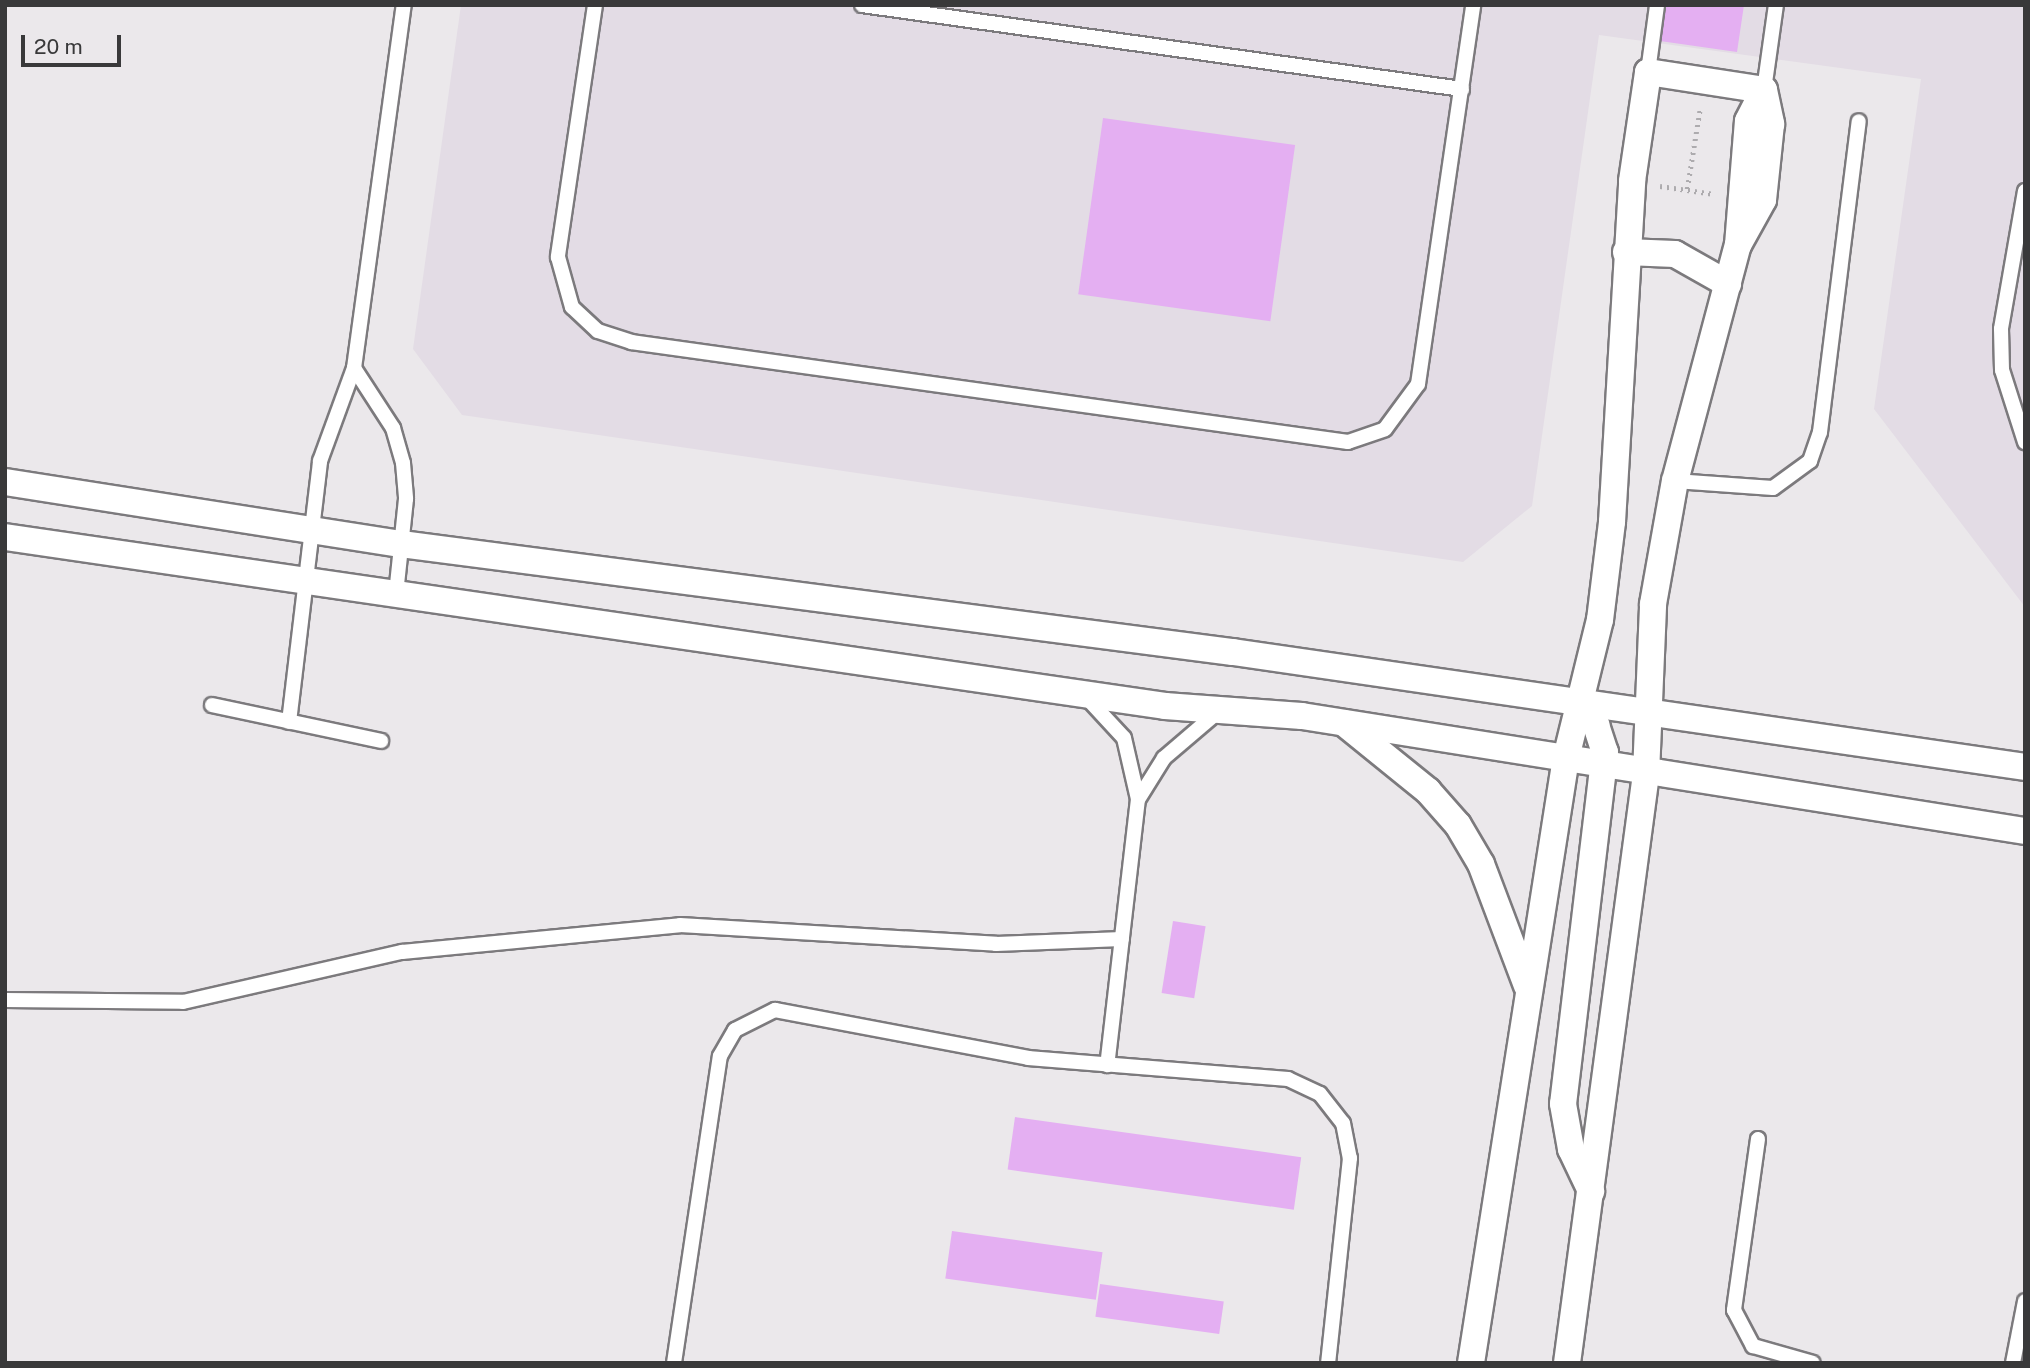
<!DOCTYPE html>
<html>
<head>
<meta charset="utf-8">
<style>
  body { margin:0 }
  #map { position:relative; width:2030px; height:1368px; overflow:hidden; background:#ebe8eb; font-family:"Public Sans",sans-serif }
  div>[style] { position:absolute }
  .built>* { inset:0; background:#e3dce5 }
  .building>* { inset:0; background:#e4aff2; transform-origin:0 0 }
  .path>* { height:4.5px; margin-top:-2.25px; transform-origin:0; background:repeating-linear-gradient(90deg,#adabae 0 2px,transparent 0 7px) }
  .roads { filter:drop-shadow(2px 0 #7c7a7d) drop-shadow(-2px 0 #7c7a7d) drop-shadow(0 2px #7c7a7d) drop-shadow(0 -2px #7c7a7d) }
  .lane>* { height:14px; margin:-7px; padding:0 7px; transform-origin:7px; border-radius:7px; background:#fff }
  .street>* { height:26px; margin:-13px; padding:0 13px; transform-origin:13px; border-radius:13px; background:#fff }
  span { translate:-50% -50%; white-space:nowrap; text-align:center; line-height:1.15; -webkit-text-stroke:6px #ebe8eb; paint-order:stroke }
  .frame { position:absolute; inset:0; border:7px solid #39393a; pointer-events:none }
  .scale { position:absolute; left:21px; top:35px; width:100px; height:32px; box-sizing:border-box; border:4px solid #39393a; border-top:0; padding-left:9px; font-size:21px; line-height:24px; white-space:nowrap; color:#39393a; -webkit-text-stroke:5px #ebe8eb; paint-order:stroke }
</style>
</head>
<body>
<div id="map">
  <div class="built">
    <div style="clip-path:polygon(461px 5px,2025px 5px,2025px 607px,1874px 409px,1921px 79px,1599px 35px,1532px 506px,1463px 562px,462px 415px,413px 349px)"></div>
  </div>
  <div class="building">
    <div style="clip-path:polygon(1665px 5px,1744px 5px,1737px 52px,1660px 41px)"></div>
    <div style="left:1103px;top:118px;width:194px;height:178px;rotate:8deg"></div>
    <div style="left:1173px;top:921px;width:33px;height:73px;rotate:9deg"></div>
    <div style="left:1015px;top:1117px;width:289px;height:53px;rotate:8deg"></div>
    <div style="left:952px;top:1231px;width:152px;height:48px;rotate:8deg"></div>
    <div style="left:1100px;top:1284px;width:125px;height:33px;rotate:8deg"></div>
  </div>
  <div class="path">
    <div style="left:1660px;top:186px;width:55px;rotate:8.4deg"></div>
    <div style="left:1687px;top:189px;width:81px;rotate:-80.8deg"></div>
  </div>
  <div class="roads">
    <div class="lane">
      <div style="left:595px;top:5px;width:255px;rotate:98.4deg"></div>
      <div style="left:558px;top:257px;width:52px;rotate:74.4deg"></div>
      <div style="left:572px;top:307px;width:35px;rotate:43deg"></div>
      <div style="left:598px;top:331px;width:35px;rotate:18deg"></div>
      <div style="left:631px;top:342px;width:724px;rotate:7.94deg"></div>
      <div style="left:1348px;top:442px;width:39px;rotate:-19deg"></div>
      <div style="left:1385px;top:429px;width:56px;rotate:-53.7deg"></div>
      <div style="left:1418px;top:384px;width:383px;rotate:-81.7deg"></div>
      <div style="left:862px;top:5px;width:606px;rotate:7.97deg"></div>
      <div style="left:1648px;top:72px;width:68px;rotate:-82.3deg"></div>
      <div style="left:1764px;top:90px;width:86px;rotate:-82deg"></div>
      <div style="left:2025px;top:191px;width:140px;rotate:99.9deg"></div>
      <div style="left:2001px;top:329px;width:41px;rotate:88.6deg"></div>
      <div style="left:2002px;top:370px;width:76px;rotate:72.3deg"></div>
      <div style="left:354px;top:368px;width:72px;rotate:57deg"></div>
      <div style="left:393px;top:428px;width:36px;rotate:74deg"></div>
      <div style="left:403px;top:463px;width:36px;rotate:85deg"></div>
      <div style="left:406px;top:499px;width:96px;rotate:96deg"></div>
      <div style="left:1675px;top:481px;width:98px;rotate:4.1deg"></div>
      <div style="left:1773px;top:488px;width:46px;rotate:-36.1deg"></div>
      <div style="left:1810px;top:461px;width:31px;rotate:-71deg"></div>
      <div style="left:1820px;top:432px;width:313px;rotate:-82.9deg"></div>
      <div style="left:1087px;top:698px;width:54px;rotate:47.2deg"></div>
      <div style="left:1124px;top:738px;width:63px;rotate:77.1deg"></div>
      <div style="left:1138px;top:799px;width:268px;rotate:96.6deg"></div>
      <div style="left:212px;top:705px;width:173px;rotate:12deg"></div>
      <div style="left:289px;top:722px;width:263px;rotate:-83.2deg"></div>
      <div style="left:320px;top:461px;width:99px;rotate:-69.9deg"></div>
      <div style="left:354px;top:368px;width:366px;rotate:-82.2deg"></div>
      <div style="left:1139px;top:798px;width:47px;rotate:-58deg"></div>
      <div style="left:1164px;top:758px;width:72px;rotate:-40.5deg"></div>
      <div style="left:5px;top:1000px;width:178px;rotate:0.6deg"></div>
      <div style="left:183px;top:1002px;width:225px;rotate:-12.9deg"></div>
      <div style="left:402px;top:952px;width:279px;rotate:-5.5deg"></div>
      <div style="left:680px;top:925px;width:317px;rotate:3.4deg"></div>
      <div style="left:996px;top:944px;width:126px;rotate:-2.3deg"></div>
      <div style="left:1758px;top:1139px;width:173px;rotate:98deg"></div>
      <div style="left:1734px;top:1310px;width:41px;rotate:62.2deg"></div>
      <div style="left:1753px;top:1346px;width:62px;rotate:15.8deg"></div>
      <div style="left:674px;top:1363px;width:310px;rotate:-81.5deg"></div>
      <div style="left:720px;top:1056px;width:30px;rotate:-60deg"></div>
      <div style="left:735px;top:1030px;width:45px;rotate:-26.6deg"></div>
      <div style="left:775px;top:1010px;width:258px;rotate:10.7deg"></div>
      <div style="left:1028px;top:1058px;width:261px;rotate:4.6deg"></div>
      <div style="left:1288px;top:1079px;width:35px;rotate:25deg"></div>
      <div style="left:1320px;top:1094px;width:37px;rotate:52deg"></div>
      <div style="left:1343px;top:1123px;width:36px;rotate:79deg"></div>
      <div style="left:1350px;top:1158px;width:206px;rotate:96.1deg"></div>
      <div style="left:2013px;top:1363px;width:63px;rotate:-79deg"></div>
    </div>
    <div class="street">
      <div style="left:1626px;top:252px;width:49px;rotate:2.3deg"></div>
      <div style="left:1675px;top:254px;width:61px;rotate:29.5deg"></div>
      <div style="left:5px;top:482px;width:401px;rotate:8.9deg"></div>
      <div style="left:401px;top:544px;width:839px;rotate:7.4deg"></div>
      <div style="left:1233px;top:652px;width:800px;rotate:8.26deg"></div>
      <div style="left:5px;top:537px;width:1172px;rotate:8.29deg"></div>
      <div style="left:1165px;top:706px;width:137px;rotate:4.2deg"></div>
      <div style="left:1302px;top:716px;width:732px;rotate:9.04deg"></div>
      <div style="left:1577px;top:705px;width:28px;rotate:46deg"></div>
      <div style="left:1596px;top:725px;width:28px;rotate:72deg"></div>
      <div style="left:1605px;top:752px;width:354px;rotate:96.8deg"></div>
      <div style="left:1563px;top:1104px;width:46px;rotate:79.9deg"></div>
      <div style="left:1571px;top:1149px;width:47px;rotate:64.5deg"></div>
      <div style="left:1344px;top:723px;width:108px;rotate:39deg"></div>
      <div style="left:1428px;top:791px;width:45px;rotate:48.6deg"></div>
      <div style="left:1458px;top:825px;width:45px;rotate:59.5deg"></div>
      <div style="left:1481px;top:864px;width:130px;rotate:69.3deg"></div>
      <div style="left:1471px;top:1363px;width:612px;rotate:-81.08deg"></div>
      <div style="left:1566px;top:758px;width:142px;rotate:-76.2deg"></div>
      <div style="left:1600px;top:620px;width:99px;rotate:-83deg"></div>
      <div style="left:1612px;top:522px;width:342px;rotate:-86.6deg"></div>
      <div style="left:1632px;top:181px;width:110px;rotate:-81.6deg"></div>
      <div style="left:1648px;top:72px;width:117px;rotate:8.8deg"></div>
      <div style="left:1764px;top:90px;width:35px;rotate:78deg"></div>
      <div style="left:1771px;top:124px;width:76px;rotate:96deg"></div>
      <div style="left:1763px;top:200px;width:51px;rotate:119.1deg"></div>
      <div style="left:1567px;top:1363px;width:594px;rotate:-82.36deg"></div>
      <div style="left:1646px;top:774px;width:170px;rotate:-87.6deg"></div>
      <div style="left:1653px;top:604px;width:125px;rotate:-79.9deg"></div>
      <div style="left:1675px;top:481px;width:244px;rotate:-75.1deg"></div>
      <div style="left:1738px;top:245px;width:124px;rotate:-85.4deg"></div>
      <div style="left:1748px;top:121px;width:35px;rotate:-63deg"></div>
    </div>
  </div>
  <div class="frame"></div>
  <div class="scale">20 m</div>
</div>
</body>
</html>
